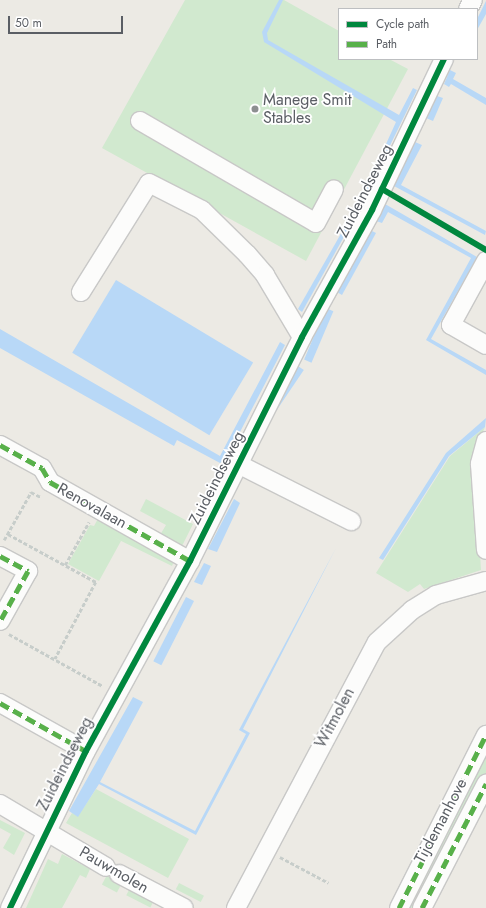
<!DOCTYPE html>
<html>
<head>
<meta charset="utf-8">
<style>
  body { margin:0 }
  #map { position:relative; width:486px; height:908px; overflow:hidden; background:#eceae4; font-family:Jost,sans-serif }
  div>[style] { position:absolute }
  .green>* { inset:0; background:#d1e9cf; transform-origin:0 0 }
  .water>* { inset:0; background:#b8d8f7; transform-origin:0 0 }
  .path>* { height:2.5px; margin-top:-1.25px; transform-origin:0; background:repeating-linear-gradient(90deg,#c7cdca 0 4px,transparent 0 6px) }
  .roads { filter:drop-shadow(1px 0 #c8c8c7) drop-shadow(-1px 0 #c8c8c7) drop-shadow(0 1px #c8c8c7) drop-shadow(0 -1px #c8c8c7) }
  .minor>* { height:18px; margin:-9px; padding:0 9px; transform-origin:9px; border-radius:9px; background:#fcfcfb }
  .quiet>* { height:5px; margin-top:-2.5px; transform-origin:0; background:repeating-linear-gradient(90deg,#58b04a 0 10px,transparent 0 15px) }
  .cycleway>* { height:6px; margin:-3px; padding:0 3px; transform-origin:3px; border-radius:3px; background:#00873e }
  .dots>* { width:11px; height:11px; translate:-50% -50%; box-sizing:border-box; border:2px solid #fff; border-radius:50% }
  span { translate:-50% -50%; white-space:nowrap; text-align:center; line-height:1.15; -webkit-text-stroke:3.5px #fff; paint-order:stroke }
  .poi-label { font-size:16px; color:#5a5e64 }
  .left { translate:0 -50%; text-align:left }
  .street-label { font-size:16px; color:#5a5e64 }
  .legend { position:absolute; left:338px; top:8px; width:140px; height:52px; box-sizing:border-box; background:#fff; border:1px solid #bdbfc1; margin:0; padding:5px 7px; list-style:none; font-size:12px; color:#5a5e64 }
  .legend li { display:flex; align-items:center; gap:8px; height:20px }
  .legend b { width:20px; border:1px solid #bdbfc1 }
  .scale { position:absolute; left:8px; top:16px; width:115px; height:18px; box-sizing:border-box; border:2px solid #5a5e64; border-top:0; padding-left:5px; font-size:12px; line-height:14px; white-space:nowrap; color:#5a5e64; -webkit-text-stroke:3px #fff; paint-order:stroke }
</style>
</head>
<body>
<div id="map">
  <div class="green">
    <div style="clip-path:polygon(185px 0,284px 0,339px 31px,339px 59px,389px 59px,408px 69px,306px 261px,102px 148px)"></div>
    <div style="clip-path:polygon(485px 427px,474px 452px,481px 570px,424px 589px,420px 584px,408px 592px,376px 573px,450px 456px)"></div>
    <div style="clip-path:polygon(146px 499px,193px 524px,182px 546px,160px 535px,166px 525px,140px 511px)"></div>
    <div style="clip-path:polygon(99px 517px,174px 561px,172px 566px,111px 536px,121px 541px,99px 581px,68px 564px,90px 525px,94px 526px)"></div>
    <div style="clip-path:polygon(486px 750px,486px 777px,418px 908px,406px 908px)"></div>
    <div style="clip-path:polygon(96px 789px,189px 839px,168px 878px,66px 823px,72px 813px,78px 816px)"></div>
    <div style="clip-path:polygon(0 820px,25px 833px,14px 855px,3px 848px,11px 834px,0 828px)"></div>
    <div style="clip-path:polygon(62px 854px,90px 869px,86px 878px,80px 875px,62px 908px,26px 908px,48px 859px,58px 864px)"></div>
    <div style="left:108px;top:873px;width:17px;height:13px;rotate:28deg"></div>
    <div style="left:179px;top:883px;width:28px;height:7px;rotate:27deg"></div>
    <div style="left:129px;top:890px;width:27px;height:6px;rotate:27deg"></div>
  </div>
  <div class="water">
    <div style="clip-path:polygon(279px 0,283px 0,267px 33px,268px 40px,399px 115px,413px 88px,417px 90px,363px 201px,361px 199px,396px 122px,264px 42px,262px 32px)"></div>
    <div style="clip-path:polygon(486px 1px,486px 14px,477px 30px,477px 19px)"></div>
    <div style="clip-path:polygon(450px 70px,456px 73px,453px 79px,486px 98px,486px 105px,451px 84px,449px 87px,444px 84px)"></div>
    <div style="clip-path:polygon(437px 96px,443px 98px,433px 121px,426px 118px)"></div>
    <div style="clip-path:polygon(415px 142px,422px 145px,401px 185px,486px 231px,485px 235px,394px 186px)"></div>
    <div style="clip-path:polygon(385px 204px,477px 257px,431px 339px,486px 370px,486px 375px,426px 340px,471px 258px,388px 212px,382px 223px,376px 221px)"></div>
    <div style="clip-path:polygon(351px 216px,355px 217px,302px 312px,298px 309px)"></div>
    <div style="clip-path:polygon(370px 230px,376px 233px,342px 295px,335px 291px)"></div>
    <div style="left:116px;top:280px;width:160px;height:85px;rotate:31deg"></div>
    <div style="left:326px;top:308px;width:8px;height:56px;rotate:23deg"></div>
    <div style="clip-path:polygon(0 329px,220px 456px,280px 342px,285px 345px,226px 459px,220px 463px,177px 440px,174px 446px,0 348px)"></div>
    <div style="left:298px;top:366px;width:7px;height:108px;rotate:34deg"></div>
    <div style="clip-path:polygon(486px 418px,485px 427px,449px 456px,383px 560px,379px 558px,446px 453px)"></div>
    <div style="clip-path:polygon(234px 499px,240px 503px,217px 552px,208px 549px)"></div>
    <div style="clip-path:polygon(336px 548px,243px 729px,250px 733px,196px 835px,99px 784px,78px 817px,69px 811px,133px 697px,143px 702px,100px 782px,195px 831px,246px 734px,239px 730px)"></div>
    <div style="clip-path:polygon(204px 563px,211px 566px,202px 585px,194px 582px)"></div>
    <div style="left:186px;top:597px;width:9px;height:72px;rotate:27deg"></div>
  </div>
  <div class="path">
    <div style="left:8px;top:534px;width:100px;rotate:28.6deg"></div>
    <div style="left:96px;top:582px;width:87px;rotate:118deg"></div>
    <div style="left:4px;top:540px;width:55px;rotate:-60.6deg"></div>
    <div style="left:31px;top:492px;width:11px;rotate:27deg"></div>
    <div style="left:65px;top:565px;width:49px;rotate:-60.8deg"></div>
    <div style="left:9px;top:634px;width:107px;rotate:29deg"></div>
    <div style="left:280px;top:857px;width:55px;rotate:28deg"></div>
  </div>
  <div class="roads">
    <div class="minor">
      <div style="left:468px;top:9px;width:10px;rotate:-61deg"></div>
      <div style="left:140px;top:121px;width:203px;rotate:30.1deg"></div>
      <div style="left:316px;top:223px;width:38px;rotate:-62deg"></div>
      <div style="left:486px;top:261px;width:73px;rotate:118.7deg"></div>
      <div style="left:451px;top:325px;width:40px;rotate:29.7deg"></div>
      <div style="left:81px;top:292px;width:128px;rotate:-58deg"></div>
      <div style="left:149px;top:183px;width:59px;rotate:27deg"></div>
      <div style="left:202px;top:210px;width:63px;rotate:44.4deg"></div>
      <div style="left:247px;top:254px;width:28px;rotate:49deg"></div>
      <div style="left:265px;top:275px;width:72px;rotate:59.2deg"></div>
      <div style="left:486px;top:441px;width:24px;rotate:105deg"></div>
      <div style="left:480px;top:464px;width:86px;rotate:86deg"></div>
      <div style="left:0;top:445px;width:48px;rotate:28.7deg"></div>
      <div style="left:42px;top:468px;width:16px;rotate:60deg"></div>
      <div style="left:50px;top:482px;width:161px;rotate:29.4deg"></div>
      <div style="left:238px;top:464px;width:127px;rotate:26.8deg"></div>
      <div style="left:0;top:556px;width:32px;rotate:28deg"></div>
      <div style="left:28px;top:571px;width:57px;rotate:119.2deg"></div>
      <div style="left:0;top:703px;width:98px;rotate:29.2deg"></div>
      <div style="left:0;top:804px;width:123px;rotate:30.7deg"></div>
      <div style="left:119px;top:874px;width:73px;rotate:27.6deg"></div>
      <div style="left:10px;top:908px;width:174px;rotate:-64.2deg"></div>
      <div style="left:86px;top:751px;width:217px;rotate:-61.3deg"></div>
      <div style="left:190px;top:561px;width:250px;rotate:-63.4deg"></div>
      <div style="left:302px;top:337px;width:145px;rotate:-61.1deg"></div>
      <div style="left:372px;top:210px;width:167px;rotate:-64.5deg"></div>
      <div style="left:236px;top:908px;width:301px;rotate:-62.1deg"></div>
      <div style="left:377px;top:642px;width:47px;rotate:-42.4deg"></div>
      <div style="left:412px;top:610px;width:28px;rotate:-32deg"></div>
      <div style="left:436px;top:595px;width:52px;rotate:-15.6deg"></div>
      <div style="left:399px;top:908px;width:194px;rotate:-63.3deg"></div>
      <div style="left:422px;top:908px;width:140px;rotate:-62.7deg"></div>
    </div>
  </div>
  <div class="quiet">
    <div style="left:0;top:445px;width:48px;rotate:28.7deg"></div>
    <div style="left:42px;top:468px;width:16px;rotate:60deg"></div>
    <div style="left:50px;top:482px;width:161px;rotate:29.4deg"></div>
    <div style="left:0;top:556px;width:32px;rotate:28deg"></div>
    <div style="left:28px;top:571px;width:57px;rotate:119.2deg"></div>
    <div style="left:0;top:703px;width:98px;rotate:29.2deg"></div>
    <div style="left:399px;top:908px;width:194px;rotate:-63.3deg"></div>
    <div style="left:422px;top:908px;width:140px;rotate:-62.7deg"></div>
  </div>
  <div class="cycleway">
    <div style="left:382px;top:189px;width:121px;rotate:30.4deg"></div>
    <div style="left:10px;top:908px;width:174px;rotate:-64.2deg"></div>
    <div style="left:86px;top:751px;width:217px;rotate:-61.3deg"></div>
    <div style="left:190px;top:561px;width:250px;rotate:-63.4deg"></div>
    <div style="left:302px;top:337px;width:145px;rotate:-61.1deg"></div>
    <div style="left:372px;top:210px;width:167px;rotate:-64.5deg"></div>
  </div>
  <div class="dots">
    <div style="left:255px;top:109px;background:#8d8f91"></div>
  </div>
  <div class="poi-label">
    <span class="left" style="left:263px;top:109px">Manege Smit<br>Stables</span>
  </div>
  <div class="street-label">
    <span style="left:365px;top:191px;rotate:-63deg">Zuideindseweg</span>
    <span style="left:217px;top:478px;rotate:-63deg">Zuideindseweg</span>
    <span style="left:92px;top:506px;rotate:29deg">Renovalaan</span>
    <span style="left:335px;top:718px;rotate:-62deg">Witmolen</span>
    <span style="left:65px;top:764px;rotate:-63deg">Zuideindseweg</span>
    <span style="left:441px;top:821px;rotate:-62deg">Tijdemanhove</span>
    <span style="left:114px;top:870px;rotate:30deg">Pauwmolen</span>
  </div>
  <ul class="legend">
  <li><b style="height:5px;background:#00873e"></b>Cycle path</li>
  <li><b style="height:5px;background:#58b04a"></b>Path</li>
  </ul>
  <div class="scale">50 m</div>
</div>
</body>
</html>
